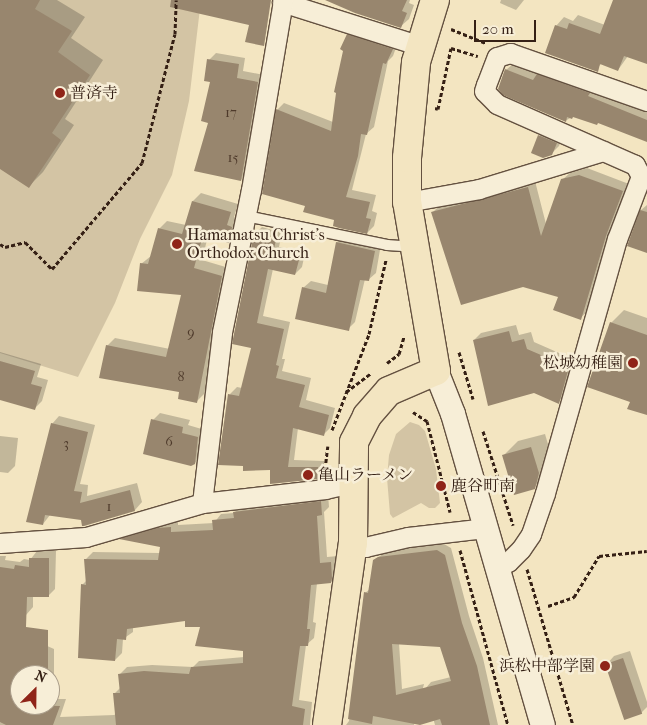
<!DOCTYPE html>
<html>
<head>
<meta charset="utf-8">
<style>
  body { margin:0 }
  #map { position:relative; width:647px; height:725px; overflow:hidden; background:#f3e5c1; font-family:"IM FELL French Canon","Noto Serif JP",serif }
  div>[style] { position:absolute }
  .green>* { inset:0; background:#d3c4a4 }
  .shadow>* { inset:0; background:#0003 }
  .building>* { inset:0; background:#98866e; transform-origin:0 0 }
  .path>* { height:3px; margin-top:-1.5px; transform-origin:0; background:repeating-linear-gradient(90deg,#352015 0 4px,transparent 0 6.5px) }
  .roads { filter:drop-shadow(1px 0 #645140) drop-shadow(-1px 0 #645140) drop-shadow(0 1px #645140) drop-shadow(0 -1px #645140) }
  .service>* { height:10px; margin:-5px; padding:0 5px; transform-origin:5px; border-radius:5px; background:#f7eed7 }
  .minor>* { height:19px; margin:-9.5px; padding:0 9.5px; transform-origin:9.5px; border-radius:9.5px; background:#f7eed7 }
  .tertiary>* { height:24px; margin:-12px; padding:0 12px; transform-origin:12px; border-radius:12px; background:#f7eed7 }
  .trunk>* { height:28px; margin:-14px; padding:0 14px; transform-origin:14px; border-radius:14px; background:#f3e5c1 }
  .dots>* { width:14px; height:14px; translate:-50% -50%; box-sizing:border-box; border:2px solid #f7eed7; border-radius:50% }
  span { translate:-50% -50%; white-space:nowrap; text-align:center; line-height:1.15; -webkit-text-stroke:5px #f7eed7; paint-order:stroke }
  .number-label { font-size:14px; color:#4e3a2b }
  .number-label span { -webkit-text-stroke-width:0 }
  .poi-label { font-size:16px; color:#352015 }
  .left { translate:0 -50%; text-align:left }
  .right { translate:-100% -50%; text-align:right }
  .north { position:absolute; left:10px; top:665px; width:50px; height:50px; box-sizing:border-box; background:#f7eed7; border:1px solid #a99c89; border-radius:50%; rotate:23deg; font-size:14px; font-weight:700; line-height:20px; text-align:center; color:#352015 }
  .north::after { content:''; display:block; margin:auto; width:18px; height:22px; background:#8f2418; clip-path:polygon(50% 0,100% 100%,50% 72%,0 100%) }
  .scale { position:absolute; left:474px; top:20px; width:62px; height:22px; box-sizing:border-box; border:2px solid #352015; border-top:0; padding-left:6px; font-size:15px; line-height:18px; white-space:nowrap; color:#352015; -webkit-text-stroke:4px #f7eed7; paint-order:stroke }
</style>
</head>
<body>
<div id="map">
  <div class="green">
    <div style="clip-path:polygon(0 0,201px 0,189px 101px,172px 175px,140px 239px,115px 303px,78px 377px,0 353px)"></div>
    <div style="clip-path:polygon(410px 422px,419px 425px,425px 431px,436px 469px,440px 503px,435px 508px,429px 508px,421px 503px,393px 518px,390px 514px,387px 478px,389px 455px,396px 434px)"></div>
  </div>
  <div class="shadow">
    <div style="clip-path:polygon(0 0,57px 0,85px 17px,71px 38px,103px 60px,65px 119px,74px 125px,43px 172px,29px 186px,0 167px)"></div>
    <div style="clip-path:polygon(335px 0,410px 0,409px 3px,414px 5px,409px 19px,401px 26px)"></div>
    <div style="clip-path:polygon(501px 0,524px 0,516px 10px,500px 3px)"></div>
    <div style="clip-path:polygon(614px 0,647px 0,647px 63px,628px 56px,618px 70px,602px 63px,598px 67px,556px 26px,564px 17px,573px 21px,578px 15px,605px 25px)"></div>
    <div style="clip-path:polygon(355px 28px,398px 42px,393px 56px,388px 61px,374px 127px,366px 134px,352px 190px,376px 195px,372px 211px,377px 213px,374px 226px,367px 233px,306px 205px,277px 110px,284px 103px,333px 122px,348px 35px)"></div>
    <div style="clip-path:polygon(216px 53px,245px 58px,243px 71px,264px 75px,248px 173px,241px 180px,209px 122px,211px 81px,209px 60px)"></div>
    <div style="clip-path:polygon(514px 63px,647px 110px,647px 140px,599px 122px,574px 116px,565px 121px,506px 70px)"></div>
    <div style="clip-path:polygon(547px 128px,563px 135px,559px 146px,551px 154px,532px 152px,540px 135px)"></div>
    <div style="clip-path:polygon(587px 168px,629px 184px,588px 311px,580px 318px,559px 296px,433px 212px,440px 205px,535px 181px,546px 224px,562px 180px,570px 173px)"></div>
    <div style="clip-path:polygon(201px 193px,238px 204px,234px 217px,239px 219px,236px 234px,228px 242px,208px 236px,202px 260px,229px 268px,205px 393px,197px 401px,107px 346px,115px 338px,170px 349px,182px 294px,141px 264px,151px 256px,159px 229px,167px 221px,186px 225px,193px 201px)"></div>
    <div style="clip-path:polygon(647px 205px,647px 251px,628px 245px,641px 210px)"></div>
    <div style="clip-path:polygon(262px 227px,282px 233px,281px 240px,258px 233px,258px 236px,280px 242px,279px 247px,305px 253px,302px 267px,295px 274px,273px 269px,263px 316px,290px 322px,282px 359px,285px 359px,282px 371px,311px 378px,306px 400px,335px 408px,330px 428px,323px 435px,298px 428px,294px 460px,324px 461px,324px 470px,317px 477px,271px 469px,230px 394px,237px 387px,242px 388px,252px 347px,255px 234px)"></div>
    <div style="clip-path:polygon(344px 235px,381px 244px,376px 273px,368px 280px,365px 279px,355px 322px,348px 329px,303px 288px,311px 281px,328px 285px,337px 242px)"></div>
    <div style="clip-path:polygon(624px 310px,647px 318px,647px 414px,631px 401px,611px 323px)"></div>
    <div style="clip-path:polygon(516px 325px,519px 335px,531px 332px,534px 342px,575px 360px,565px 395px,558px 402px,474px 340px,481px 333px)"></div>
    <div style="clip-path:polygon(0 352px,41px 364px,37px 377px,48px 380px,42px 401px,35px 408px,0 398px)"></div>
    <div style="clip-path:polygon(160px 413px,190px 420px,188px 425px,205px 430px,202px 455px,195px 463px,153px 420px)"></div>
    <div style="clip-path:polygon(59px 416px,95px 425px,80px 484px,88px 485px,87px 496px,137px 483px,142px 502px,135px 510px,82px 519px,50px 515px,43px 524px,52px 424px)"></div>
    <div style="clip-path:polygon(545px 434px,552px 458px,548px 473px,534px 487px,504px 455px,518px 441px)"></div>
    <div style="clip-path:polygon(0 436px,18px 438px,15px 466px,8px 473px,0 472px)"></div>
    <div style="clip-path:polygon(evenodd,328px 494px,329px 507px,324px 512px,327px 557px,338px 556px,338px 575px,331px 582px,317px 583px,313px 622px,316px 623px,314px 638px,306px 645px,299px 700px,312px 702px,310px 725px,0 725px,0 556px,6px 556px,5px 560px,20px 562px,24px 559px,30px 560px,37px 551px,56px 551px,55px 589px,48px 596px,33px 596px,33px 607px,26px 615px,18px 633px,54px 649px,54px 699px,66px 699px,60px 717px,114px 715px,116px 714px,114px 694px,121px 687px,120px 674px,127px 667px,152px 665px,193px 667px,199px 661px,244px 657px,244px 650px,187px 620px,133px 627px,133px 632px,123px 639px,122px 653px,115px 660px,82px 585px,87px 580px,86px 559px,93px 552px,160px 553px,161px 546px,121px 538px,127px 532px,165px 521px,178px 520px,178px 525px,214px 523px,221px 514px,234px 513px,242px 505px,328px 494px,20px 675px,50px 675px,50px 705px,20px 705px,20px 675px)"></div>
    <div style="clip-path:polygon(444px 544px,451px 548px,469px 616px,483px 658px,498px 725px,435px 725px,425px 689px,431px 682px,451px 677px,441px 646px,399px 643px,402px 689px,424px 684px,414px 725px,346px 725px,349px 721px,365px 593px,370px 589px,374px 561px,386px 551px)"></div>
    <div style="clip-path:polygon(630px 651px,647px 702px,647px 707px,641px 713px,607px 664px,614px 656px)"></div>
  </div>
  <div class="building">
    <div style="clip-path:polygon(0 0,40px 0,35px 9px,72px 31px,58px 52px,90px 75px,52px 133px,61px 140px,29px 188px,0 169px)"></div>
    <div style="clip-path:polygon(171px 0,271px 0,264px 46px,245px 42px,249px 25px,170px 7px)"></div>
    <div style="clip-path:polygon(325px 0,407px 0,402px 11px,407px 13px,401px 28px,355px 13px)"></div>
    <div style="clip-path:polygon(613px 0,647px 0,647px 64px,624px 56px,618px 71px,600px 64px,598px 72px,545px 53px,555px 25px,567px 29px,569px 23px,600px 34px)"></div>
    <div style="clip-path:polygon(347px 34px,393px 49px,386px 64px,383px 63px,367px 135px,361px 134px,358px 156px,346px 197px,370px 202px,366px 218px,371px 219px,367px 234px,339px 228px,333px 226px,334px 220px,303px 212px,305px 206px,262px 194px,276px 109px,331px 131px,336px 93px,334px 92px,343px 51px,340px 49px)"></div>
    <div style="clip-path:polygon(207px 59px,239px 64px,237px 78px,258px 82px,241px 181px,194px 171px,208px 123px,201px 121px,210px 82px,204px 81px)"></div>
    <div style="clip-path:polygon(505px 69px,533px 80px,537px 74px,590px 93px,588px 96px,647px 120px,647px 142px,598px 123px,597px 125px,573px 117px,572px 119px,567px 117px,566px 122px,503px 95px,498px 89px)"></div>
    <div style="clip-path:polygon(538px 135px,557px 143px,552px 155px,543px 158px,531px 153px)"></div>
    <div style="clip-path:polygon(579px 175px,623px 191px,606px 236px,581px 320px,553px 310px,558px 297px,523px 287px,461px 305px,431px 212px,528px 187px,541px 236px,561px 179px)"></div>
    <div style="clip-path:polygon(192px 201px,231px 212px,227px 225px,232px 227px,229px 243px,203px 235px,194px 268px,222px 276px,197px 403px,178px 399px,179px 392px,99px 378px,106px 345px,166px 357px,181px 295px,137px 291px,140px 263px,148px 264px,158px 228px,182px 234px)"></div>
    <div style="clip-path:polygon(640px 210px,647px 212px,647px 253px,627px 246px)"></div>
    <div style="clip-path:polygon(254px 233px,276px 240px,273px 253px,299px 260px,295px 275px,268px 269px,257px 323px,284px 329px,276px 365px,279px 366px,276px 378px,305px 385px,299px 407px,329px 415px,324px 436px,293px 428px,288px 467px,318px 467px,318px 479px,270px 484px,270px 470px,243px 471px,243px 466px,218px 465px,228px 394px,239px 396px,251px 348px,232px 344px)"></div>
    <div style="clip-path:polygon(336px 242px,375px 251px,369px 281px,360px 280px,349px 331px,295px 319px,302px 287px,326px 293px)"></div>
    <div style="clip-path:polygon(610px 322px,647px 335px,647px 415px,627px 409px,630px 402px,587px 387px)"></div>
    <div style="clip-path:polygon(509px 331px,512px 342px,524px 339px,527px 349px,569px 367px,559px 404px,534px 393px,488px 406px,473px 340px)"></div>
    <div style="clip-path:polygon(0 361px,35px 371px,31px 384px,42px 387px,35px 410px,0 400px)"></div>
    <div style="clip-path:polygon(151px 419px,183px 427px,182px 433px,198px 437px,195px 464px,191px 466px,143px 454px)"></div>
    <div style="clip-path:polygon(51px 423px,88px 432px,74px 491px,82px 492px,80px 503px,130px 490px,135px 511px,84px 526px,82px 526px,81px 520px,45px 515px,43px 525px,26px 522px)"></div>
    <div style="clip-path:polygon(531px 447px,539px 473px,535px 489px,514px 495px,502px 455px)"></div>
    <div style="clip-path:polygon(321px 501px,322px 515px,317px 516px,320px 563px,331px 562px,332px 578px,331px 583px,311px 585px,307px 629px,310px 629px,308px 646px,300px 646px,292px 706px,305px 709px,303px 725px,116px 725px,113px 693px,120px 693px,118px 674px,144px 671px,189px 674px,191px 667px,243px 663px,243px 651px,195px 646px,200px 627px,185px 627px,185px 621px,127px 629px,126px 640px,117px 639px,115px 661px,78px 658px,81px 584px,86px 585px,84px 559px,158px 560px,160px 547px,119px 539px,157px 528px,171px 527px,171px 532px,213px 530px,212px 520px,234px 518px,233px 512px)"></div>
    <div style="clip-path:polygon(evenodd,437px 550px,445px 555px,462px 623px,477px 666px,490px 725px,442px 725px,440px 719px,420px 725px,373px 716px,372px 724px,348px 719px,364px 592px,368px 593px,373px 560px,378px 557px,437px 550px,392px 644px,440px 647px,451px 681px,396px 695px,392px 644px)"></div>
    <div style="clip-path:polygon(29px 558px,49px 558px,49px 597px,27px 597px,26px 627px,48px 630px,48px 675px,20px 675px,20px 705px,60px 706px,53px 725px,6px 725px,0 722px,0 567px,14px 569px,15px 565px,29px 567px)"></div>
    <div style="left:623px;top:658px;width:59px;height:19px;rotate:71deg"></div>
  </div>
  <div class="path">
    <div style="left:451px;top:29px;width:37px;rotate:22deg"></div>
    <div style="left:435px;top:108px;width:3px;rotate:18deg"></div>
    <div style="left:438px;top:109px;width:62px;rotate:-78deg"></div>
    <div style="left:451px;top:48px;width:28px;rotate:17deg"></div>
    <div style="left:0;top:244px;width:6px;rotate:31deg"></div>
    <div style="left:5px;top:247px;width:21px;rotate:-14deg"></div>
    <div style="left:25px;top:242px;width:38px;rotate:45deg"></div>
    <div style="left:52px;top:269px;width:139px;rotate:-49.7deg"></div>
    <div style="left:142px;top:163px;width:133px;rotate:-75.7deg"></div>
    <div style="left:175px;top:34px;width:34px;rotate:-88deg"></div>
    <div style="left:459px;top:352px;width:49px;rotate:73.4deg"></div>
    <div style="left:387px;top:363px;width:15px;rotate:-37deg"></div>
    <div style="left:399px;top:354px;width:19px;rotate:-74deg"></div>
    <div style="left:346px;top:392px;width:31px;rotate:-37deg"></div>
    <div style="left:413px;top:412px;width:17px;rotate:33deg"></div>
    <div style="left:427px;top:421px;width:94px;rotate:75.8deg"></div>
    <div style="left:332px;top:430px;width:103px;rotate:-68.9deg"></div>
    <div style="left:369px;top:334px;width:76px;rotate:-77.1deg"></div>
    <div style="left:483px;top:431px;width:99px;rotate:72.3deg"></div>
    <div style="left:325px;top:469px;width:23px;rotate:-83deg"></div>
    <div style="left:460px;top:550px;width:181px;rotate:74.7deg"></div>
    <div style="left:527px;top:569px;width:163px;rotate:73.6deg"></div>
    <div style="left:548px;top:606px;width:28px;rotate:-19deg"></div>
    <div style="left:574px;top:597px;width:48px;rotate:-58.6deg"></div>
    <div style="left:599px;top:556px;width:48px;rotate:-5.9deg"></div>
  </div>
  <div class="roads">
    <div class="service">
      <div style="left:246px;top:216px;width:144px;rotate:11.6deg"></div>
      <div style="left:387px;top:245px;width:27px;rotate:4deg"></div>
    </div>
    <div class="minor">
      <div style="left:282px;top:2px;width:146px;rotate:17.6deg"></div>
      <div style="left:407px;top:202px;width:73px;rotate:-10.2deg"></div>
      <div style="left:479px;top:189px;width:130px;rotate:-17deg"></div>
      <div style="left:202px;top:503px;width:172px;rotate:-83.3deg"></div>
      <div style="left:222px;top:332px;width:145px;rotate:-78.5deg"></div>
      <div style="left:251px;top:190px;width:193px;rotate:-80.4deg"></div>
      <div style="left:0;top:543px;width:86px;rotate:-4deg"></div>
      <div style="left:86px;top:537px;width:121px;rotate:-16.3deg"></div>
      <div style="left:202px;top:503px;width:124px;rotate:-6.5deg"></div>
      <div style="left:325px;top:489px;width:28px;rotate:-13deg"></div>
      <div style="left:353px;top:543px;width:13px;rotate:18deg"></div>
      <div style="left:365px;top:547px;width:44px;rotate:-13.1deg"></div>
      <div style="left:408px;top:537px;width:79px;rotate:-6.6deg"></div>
      <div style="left:499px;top:566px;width:10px;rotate:-24deg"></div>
      <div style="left:508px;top:562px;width:18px;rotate:-45deg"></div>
      <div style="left:521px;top:549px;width:18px;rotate:-56deg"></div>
      <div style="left:531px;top:534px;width:43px;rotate:-71.1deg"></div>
      <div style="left:545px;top:493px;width:264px;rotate:-74.2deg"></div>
      <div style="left:617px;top:239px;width:67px;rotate:-69.1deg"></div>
      <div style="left:641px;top:176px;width:13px;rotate:-119deg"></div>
      <div style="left:635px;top:165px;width:151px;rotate:-156.2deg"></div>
      <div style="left:497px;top:104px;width:18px;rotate:-135deg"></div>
      <div style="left:484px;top:91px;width:6px;rotate:-72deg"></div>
      <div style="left:486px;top:85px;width:30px;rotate:-69deg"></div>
      <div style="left:497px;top:57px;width:14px;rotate:-17deg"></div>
      <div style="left:510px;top:53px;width:145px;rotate:19.3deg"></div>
    </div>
    <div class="tertiary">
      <div style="left:436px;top:371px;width:46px;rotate:68.4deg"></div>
      <div style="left:453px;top:414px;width:324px;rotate:73.9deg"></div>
    </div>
    <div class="trunk">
      <div style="left:327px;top:725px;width:184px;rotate:-81.9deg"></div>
      <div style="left:353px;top:543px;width:101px;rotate:-89.4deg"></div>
      <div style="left:354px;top:442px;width:29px;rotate:-63deg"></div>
      <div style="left:367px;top:416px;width:33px;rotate:-49deg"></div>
      <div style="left:389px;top:391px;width:51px;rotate:-23.1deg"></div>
      <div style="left:436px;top:371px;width:171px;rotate:-99.7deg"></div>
      <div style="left:407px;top:202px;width:44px;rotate:-90deg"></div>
      <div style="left:407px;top:158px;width:96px;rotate:-84.6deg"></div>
      <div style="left:416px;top:62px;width:65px;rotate:-73deg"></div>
    </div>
  </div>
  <div class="dots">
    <div style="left:60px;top:93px;background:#8f2418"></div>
    <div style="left:177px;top:244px;background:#8f2418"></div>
    <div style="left:633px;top:363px;background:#8f2418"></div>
    <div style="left:308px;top:475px;background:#8f2418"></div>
    <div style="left:441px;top:486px;background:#8f2418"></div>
    <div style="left:605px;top:666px;background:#8f2418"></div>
  </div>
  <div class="number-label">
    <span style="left:231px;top:113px">17</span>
    <span style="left:233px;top:158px">15</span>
    <span style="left:191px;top:333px">9</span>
    <span style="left:181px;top:377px">8</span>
    <span style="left:169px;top:442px">6</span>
    <span style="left:66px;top:444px">3</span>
    <span style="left:109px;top:507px">1</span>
  </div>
  <div class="poi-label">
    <span class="left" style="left:70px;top:93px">普済寺</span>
    <span class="left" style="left:187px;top:244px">Hamamatsu Christ's<br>Orthodox Church</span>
    <span class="right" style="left:623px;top:363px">松城幼稚園</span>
    <span class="left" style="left:318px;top:475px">亀山ラーメン</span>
    <span class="left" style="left:451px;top:486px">鹿谷町南</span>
    <span class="right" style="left:595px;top:666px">浜松中部学園</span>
  </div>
  <div class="north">N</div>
  <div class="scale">20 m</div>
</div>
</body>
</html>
